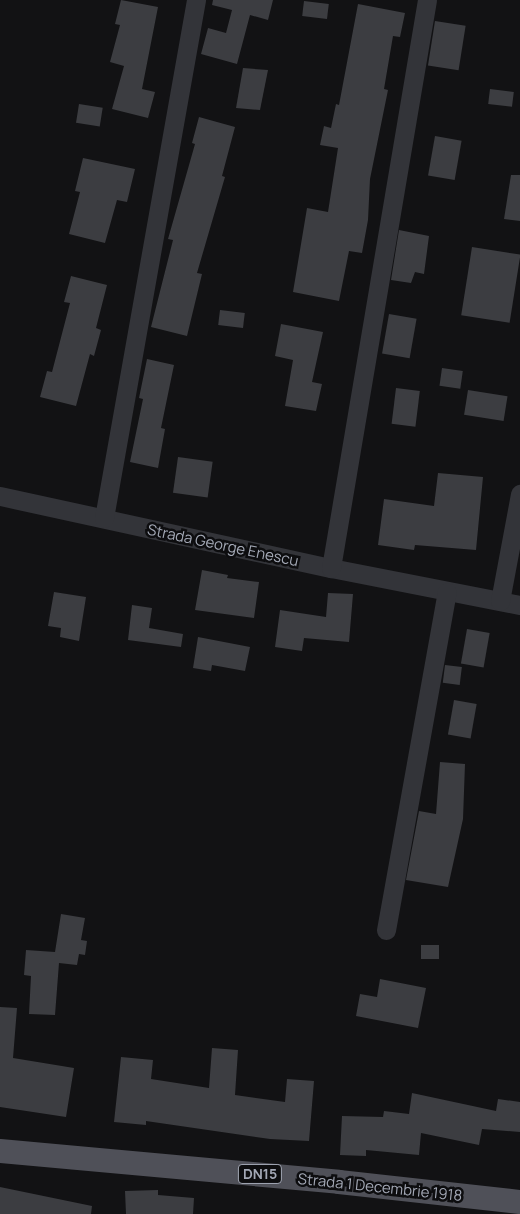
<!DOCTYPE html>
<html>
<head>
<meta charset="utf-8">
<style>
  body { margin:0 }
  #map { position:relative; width:520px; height:1214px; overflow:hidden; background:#121214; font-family:Manrope,sans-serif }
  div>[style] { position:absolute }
  .building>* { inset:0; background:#3c3d41; transform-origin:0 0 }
  .minor>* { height:19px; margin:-9.5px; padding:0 9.5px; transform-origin:9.5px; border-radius:9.5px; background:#333439 }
  .major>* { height:24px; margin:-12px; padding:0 12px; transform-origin:12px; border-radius:12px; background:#4f5058 }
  span { translate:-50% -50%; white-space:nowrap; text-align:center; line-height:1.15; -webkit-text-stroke:5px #0d0d0f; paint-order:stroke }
  .shield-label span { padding:1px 4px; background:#0d0d0f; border:1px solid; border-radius:4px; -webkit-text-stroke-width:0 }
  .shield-label { font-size:14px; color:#a3a8b5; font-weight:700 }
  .street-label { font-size:15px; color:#a3a8b5 }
</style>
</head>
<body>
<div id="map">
  <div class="building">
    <div style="clip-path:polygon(121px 0,158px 7px,142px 89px,155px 92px,148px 118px,112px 109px,124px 66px,110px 62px,120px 25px,115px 24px)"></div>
    <div style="clip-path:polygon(213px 0,273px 0,268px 20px,250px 15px,237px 64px,201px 54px,208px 28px,226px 33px,232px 10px,212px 5px)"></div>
    <div style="left:304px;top:1px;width:25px;height:15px;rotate:7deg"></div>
    <div style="clip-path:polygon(358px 4px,405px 13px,400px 37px,393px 36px,384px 89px,388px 90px,370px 179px,368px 220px,362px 253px,349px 251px,339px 301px,293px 292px,307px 208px,328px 212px,338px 148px,320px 145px,324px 126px,331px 128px,336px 104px,339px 105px)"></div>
    <div style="left:435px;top:21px;width:31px;height:45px;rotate:9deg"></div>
    <div style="clip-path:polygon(243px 68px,268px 70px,260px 110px,236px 108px)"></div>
    <div style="left:490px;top:89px;width:24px;height:15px;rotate:7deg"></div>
    <div style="left:79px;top:104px;width:24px;height:19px;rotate:9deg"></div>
    <div style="clip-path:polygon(199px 117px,235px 127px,222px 176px,225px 177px,197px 273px,202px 274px,187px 336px,151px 327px,173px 240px,168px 239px,195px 144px,192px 143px)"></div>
    <div style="left:435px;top:136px;width:27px;height:40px;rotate:10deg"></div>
    <div style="clip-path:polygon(83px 158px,135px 169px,127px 202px,117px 200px,105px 243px,69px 234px,80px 192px,75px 191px)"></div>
    <div style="clip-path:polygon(511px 175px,520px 175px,520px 221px,504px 219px)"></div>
    <div style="clip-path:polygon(399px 230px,429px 236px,424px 274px,415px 272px,411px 283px,391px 280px)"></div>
    <div style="left:472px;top:247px;width:49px;height:69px;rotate:9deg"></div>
    <div style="clip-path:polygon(71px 276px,107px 285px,96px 328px,101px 330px,94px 356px,90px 354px,76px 406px,40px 397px,47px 371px,52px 372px,70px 303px,64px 302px)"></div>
    <div style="left:220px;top:310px;width:25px;height:15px;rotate:7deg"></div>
    <div style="left:389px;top:314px;width:28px;height:40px;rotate:10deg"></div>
    <div style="clip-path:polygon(281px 324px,323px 332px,312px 382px,322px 384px,316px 411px,285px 406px,293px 360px,275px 356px)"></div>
    <div style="clip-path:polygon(147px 359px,174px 365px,161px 428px,165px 429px,158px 468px,130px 462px,143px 399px,139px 398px)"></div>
    <div style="left:442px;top:368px;width:21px;height:18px;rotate:8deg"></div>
    <div style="left:396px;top:388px;width:24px;height:36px;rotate:7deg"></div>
    <div style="left:468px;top:390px;width:40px;height:25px;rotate:9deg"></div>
    <div style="left:178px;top:457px;width:35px;height:36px;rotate:8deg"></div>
    <div style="clip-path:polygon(438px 473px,483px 477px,476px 550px,415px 545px,414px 550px,378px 545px,384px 499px,434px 506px)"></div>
    <div style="clip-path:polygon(202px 570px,228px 575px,227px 578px,259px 582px,254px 618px,195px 610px)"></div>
    <div style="clip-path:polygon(54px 592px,86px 597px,79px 641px,60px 637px,61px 628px,48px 626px)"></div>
    <div style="clip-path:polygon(328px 593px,353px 594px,349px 642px,304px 638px,302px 651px,275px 647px,280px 610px,326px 617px)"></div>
    <div style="clip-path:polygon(132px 605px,152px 608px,149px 628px,183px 634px,181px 647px,128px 640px)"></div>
    <div style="left:467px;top:629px;width:23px;height:35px;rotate:10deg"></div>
    <div style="clip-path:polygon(198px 637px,250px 647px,245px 671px,212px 665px,211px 671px,193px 668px)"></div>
    <div style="left:445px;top:665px;width:17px;height:18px;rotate:7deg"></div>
    <div style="left:454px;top:700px;width:23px;height:35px;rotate:10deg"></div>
    <div style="clip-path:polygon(440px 762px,465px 764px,463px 819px,448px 887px,406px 880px,419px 811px,436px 814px)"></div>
    <div style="clip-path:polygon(61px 914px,85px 918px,81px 940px,87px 941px,85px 955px,79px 954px,77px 965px,59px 963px,55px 1015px,29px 1014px,31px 976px,24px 975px,26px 950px,55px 952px)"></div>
    <div style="left:421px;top:945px;width:18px;height:14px"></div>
    <div style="clip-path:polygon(380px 979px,426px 988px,418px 1028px,356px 1016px,360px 994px,377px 997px)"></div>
    <div style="clip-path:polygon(0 1007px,17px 1008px,13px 1058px,74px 1068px,66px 1117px,0 1107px)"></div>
    <div style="clip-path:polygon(212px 1048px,238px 1050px,235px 1095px,285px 1102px,287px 1079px,314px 1081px,309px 1141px,270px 1139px,146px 1121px,146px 1125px,114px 1122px,121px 1057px,153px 1060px,151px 1079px,209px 1088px)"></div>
    <div style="clip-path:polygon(412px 1093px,496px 1111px,498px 1099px,520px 1102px,520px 1132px,482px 1129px,479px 1145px,421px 1133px,419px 1155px,366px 1150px,366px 1156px,340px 1155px,342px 1116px,383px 1117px,384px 1111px,409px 1114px)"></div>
    <div style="clip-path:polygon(0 1187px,92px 1206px,91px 1214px,0 1214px)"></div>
    <div style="clip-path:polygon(158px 1190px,158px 1195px,194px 1198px,193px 1214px,126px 1214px,125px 1191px)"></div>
  </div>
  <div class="minor">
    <div style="left:0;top:496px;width:339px;rotate:12.3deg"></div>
    <div style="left:331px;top:568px;width:193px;rotate:11.1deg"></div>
    <div style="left:104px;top:518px;width:526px;rotate:-79.93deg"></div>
    <div style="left:331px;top:568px;width:576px;rotate:-80.41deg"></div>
    <div style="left:500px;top:601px;width:109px;rotate:-79.4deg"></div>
    <div style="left:386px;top:930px;width:343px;rotate:-79.8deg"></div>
  </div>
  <div class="major">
    <div style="left:0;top:1151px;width:340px;rotate:5.2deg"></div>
    <div style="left:339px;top:1182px;width:182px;rotate:6.3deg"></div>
  </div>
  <div class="shield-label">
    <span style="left:260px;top:1174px">DN15</span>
  </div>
  <div class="street-label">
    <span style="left:223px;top:545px;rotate:12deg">Strada George Enescu</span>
    <span style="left:380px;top:1187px;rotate:6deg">Strada 1 Decembrie 1918</span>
  </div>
</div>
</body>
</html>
